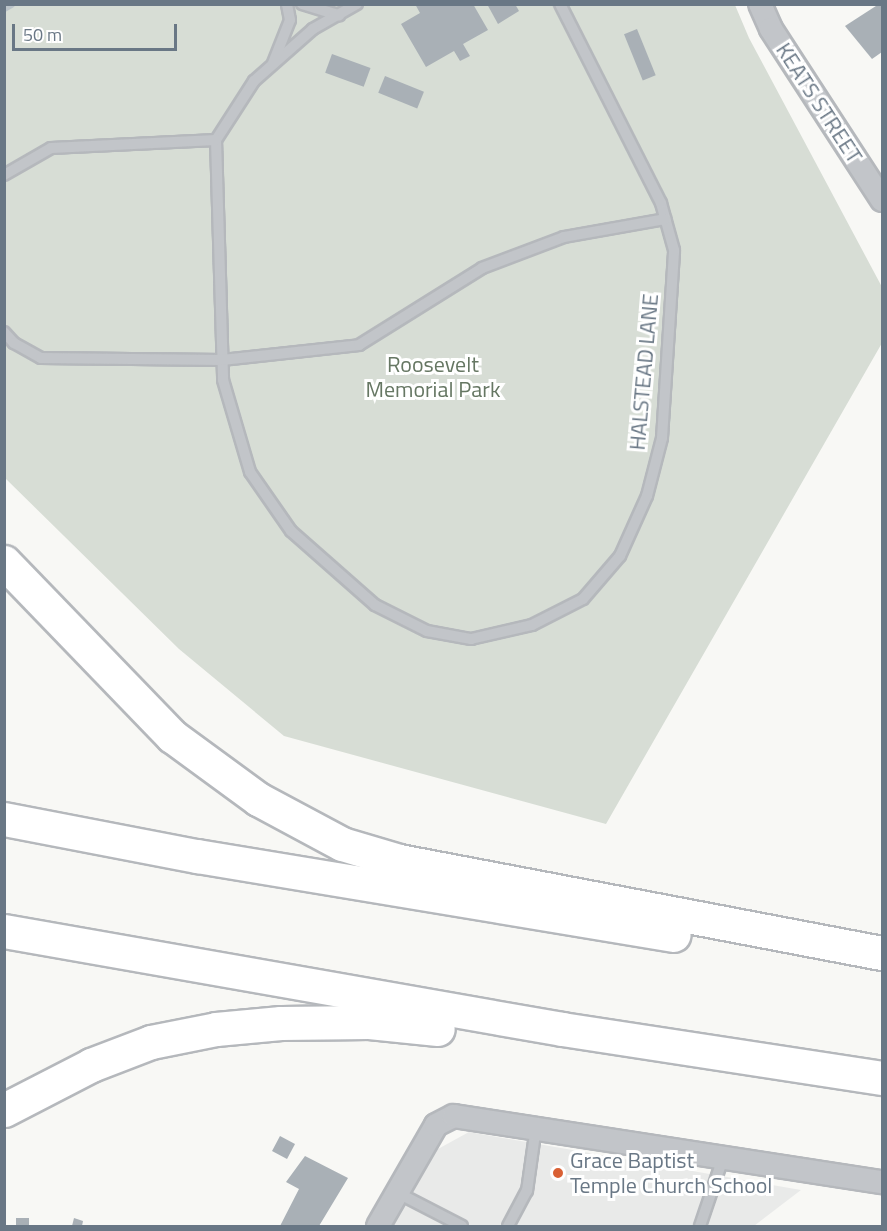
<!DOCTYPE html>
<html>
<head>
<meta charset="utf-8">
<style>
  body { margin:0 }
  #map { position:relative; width:887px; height:1231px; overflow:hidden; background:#f8f8f5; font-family:"Titillium Web",sans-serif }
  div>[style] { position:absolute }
  .built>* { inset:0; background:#e9eae9 }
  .green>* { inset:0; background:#d7ddd5 }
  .stream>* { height:7px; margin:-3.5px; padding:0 3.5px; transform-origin:3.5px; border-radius:3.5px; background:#bbc4c9 }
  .building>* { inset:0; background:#a9b0b6; transform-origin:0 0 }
  .roads { filter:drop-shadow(2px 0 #b5b8bc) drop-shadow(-2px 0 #b5b8bc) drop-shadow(0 2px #b5b8bc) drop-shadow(0 -2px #b5b8bc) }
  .lane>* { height:10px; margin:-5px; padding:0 5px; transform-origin:5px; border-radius:5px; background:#c2c5c9 }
  .street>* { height:22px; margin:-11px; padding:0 11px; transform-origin:11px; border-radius:11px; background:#c2c5c9 }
  .highway>* { height:33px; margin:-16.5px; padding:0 16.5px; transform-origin:16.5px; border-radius:16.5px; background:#fff }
  .dots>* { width:16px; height:16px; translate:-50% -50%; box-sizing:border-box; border:3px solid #fff; border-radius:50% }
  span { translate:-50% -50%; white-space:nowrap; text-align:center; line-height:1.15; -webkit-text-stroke:6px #fff; paint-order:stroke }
  .street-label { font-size:22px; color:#697785 }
  .park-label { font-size:22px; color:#667763 }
  .poi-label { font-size:22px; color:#697785 }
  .left { translate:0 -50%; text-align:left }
  .frame { position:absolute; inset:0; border:6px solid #697785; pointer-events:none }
  .scale { position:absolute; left:12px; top:24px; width:165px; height:27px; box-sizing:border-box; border:3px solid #697785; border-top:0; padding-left:8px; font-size:18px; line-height:21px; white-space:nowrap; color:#697785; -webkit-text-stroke:4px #fff; paint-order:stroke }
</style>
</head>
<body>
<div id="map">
  <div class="built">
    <div style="clip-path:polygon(469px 1132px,801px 1190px,754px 1226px,389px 1226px,427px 1155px)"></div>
  </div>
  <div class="green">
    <div style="clip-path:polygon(4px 5px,735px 5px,749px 38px,882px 287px,882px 343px,606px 824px,284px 736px,179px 649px,5px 478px)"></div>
  </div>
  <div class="stream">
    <div style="left:4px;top:8px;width:8px;rotate:-30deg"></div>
  </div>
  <div class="building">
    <div style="clip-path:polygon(415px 4px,473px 4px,488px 30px,463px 44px,470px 56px,460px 61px,454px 51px,426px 67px,401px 24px,420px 13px)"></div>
    <div style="clip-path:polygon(487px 4px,515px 4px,519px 11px,498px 24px)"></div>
    <div style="clip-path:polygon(879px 4px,882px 7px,882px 52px,872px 59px,845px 26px)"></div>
    <div style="left:637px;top:29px;width:50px;height:14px;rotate:68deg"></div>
    <div style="left:332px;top:54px;width:41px;height:20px;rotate:20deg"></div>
    <div style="left:385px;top:76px;width:42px;height:18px;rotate:22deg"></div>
    <div style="left:280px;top:1136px;width:17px;height:17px;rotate:28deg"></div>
    <div style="clip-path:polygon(305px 1156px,348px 1178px,319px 1226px,280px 1226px,299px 1189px,286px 1182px)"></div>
    <div style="left:29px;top:1218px;width:8px;height:13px;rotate:90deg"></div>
    <div style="clip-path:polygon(74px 1218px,83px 1221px,82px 1226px,72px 1226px)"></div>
  </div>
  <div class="roads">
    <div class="lane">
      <div style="left:302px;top:4px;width:39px;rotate:17deg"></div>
      <div style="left:357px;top:4px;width:51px;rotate:150.4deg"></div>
      <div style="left:313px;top:29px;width:79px;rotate:138.6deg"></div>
      <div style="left:254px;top:81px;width:70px;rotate:122.8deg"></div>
      <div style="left:216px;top:140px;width:240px;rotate:88.3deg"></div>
      <div style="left:223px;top:380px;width:96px;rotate:73.6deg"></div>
      <div style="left:250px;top:472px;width:72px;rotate:55.2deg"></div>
      <div style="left:291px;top:531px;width:112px;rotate:41.4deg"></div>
      <div style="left:375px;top:605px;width:58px;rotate:26.6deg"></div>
      <div style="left:427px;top:631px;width:45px;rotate:10.3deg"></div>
      <div style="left:471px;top:639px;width:63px;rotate:-12.9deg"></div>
      <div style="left:532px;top:625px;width:57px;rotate:-27deg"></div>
      <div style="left:583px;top:599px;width:57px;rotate:-49.3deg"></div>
      <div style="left:620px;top:556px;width:66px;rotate:-65.8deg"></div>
      <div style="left:647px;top:496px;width:60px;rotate:-75.5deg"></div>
      <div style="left:662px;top:438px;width:188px;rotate:-86.3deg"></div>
      <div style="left:674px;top:250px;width:49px;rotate:-105.5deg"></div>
      <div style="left:661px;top:203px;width:223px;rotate:-116.9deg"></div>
      <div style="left:273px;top:63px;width:46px;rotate:-68.4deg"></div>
      <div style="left:290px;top:20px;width:16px;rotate:-101deg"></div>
      <div style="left:4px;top:175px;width:54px;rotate:-29.9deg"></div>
      <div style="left:51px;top:148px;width:165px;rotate:-2.8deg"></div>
      <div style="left:4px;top:332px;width:15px;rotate:48deg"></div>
      <div style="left:14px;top:343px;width:31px;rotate:29deg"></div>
      <div style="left:41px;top:358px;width:181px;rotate:0.6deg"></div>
      <div style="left:222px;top:360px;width:138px;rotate:-6.2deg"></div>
      <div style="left:359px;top:345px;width:145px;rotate:-32deg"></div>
      <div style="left:482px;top:268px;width:88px;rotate:-20.7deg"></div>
      <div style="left:564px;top:237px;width:103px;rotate:-10.1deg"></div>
      <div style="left:398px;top:1193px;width:72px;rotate:27.3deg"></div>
      <div style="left:508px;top:1226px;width:40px;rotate:-62deg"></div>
      <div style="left:527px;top:1191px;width:65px;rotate:-82deg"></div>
      <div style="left:700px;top:1226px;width:72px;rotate:-71.3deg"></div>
    </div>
    <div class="street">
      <div style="left:760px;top:4px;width:27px;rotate:66deg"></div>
      <div style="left:771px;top:29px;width:204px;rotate:57deg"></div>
      <div style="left:378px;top:1226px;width:116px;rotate:-60.1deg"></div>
      <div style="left:436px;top:1125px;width:20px;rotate:-27deg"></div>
      <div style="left:454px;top:1116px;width:433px;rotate:8.8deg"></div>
    </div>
    <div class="highway">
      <div style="left:4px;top:562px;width:242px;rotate:46deg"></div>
      <div style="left:172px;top:736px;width:107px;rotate:36.2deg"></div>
      <div style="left:258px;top:799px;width:95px;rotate:28.2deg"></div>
      <div style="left:342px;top:844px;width:59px;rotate:16.6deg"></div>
      <div style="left:399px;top:861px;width:492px;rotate:10.8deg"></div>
      <div style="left:4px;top:819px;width:197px;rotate:10.9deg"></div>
      <div style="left:197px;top:856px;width:483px;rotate:9.4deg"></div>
      <div style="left:4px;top:931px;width:567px;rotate:9.96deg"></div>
      <div style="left:562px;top:1029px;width:324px;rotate:8.7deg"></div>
      <div style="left:4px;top:1110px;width:98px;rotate:-27.3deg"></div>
      <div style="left:91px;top:1065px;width:64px;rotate:-21deg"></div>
      <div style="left:151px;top:1042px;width:66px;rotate:-11.3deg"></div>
      <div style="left:216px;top:1029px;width:65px;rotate:-5.3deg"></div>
      <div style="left:281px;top:1023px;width:88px;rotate:-0.7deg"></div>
      <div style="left:369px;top:1022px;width:69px;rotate:5.8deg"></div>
    </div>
  </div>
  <div class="dots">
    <div style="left:558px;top:1173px;background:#d96034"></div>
  </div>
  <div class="street-label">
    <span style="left:819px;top:103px;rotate:57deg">KEATS STREET</span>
    <span style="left:644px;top:372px;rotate:-85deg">HALSTEAD LANE</span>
  </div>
  <div class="park-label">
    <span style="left:433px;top:377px">Roosevelt<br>Memorial Park</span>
  </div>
  <div class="poi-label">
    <span class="left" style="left:570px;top:1173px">Grace Baptist<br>Temple Church School</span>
  </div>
  <div class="frame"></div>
  <div class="scale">50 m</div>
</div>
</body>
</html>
